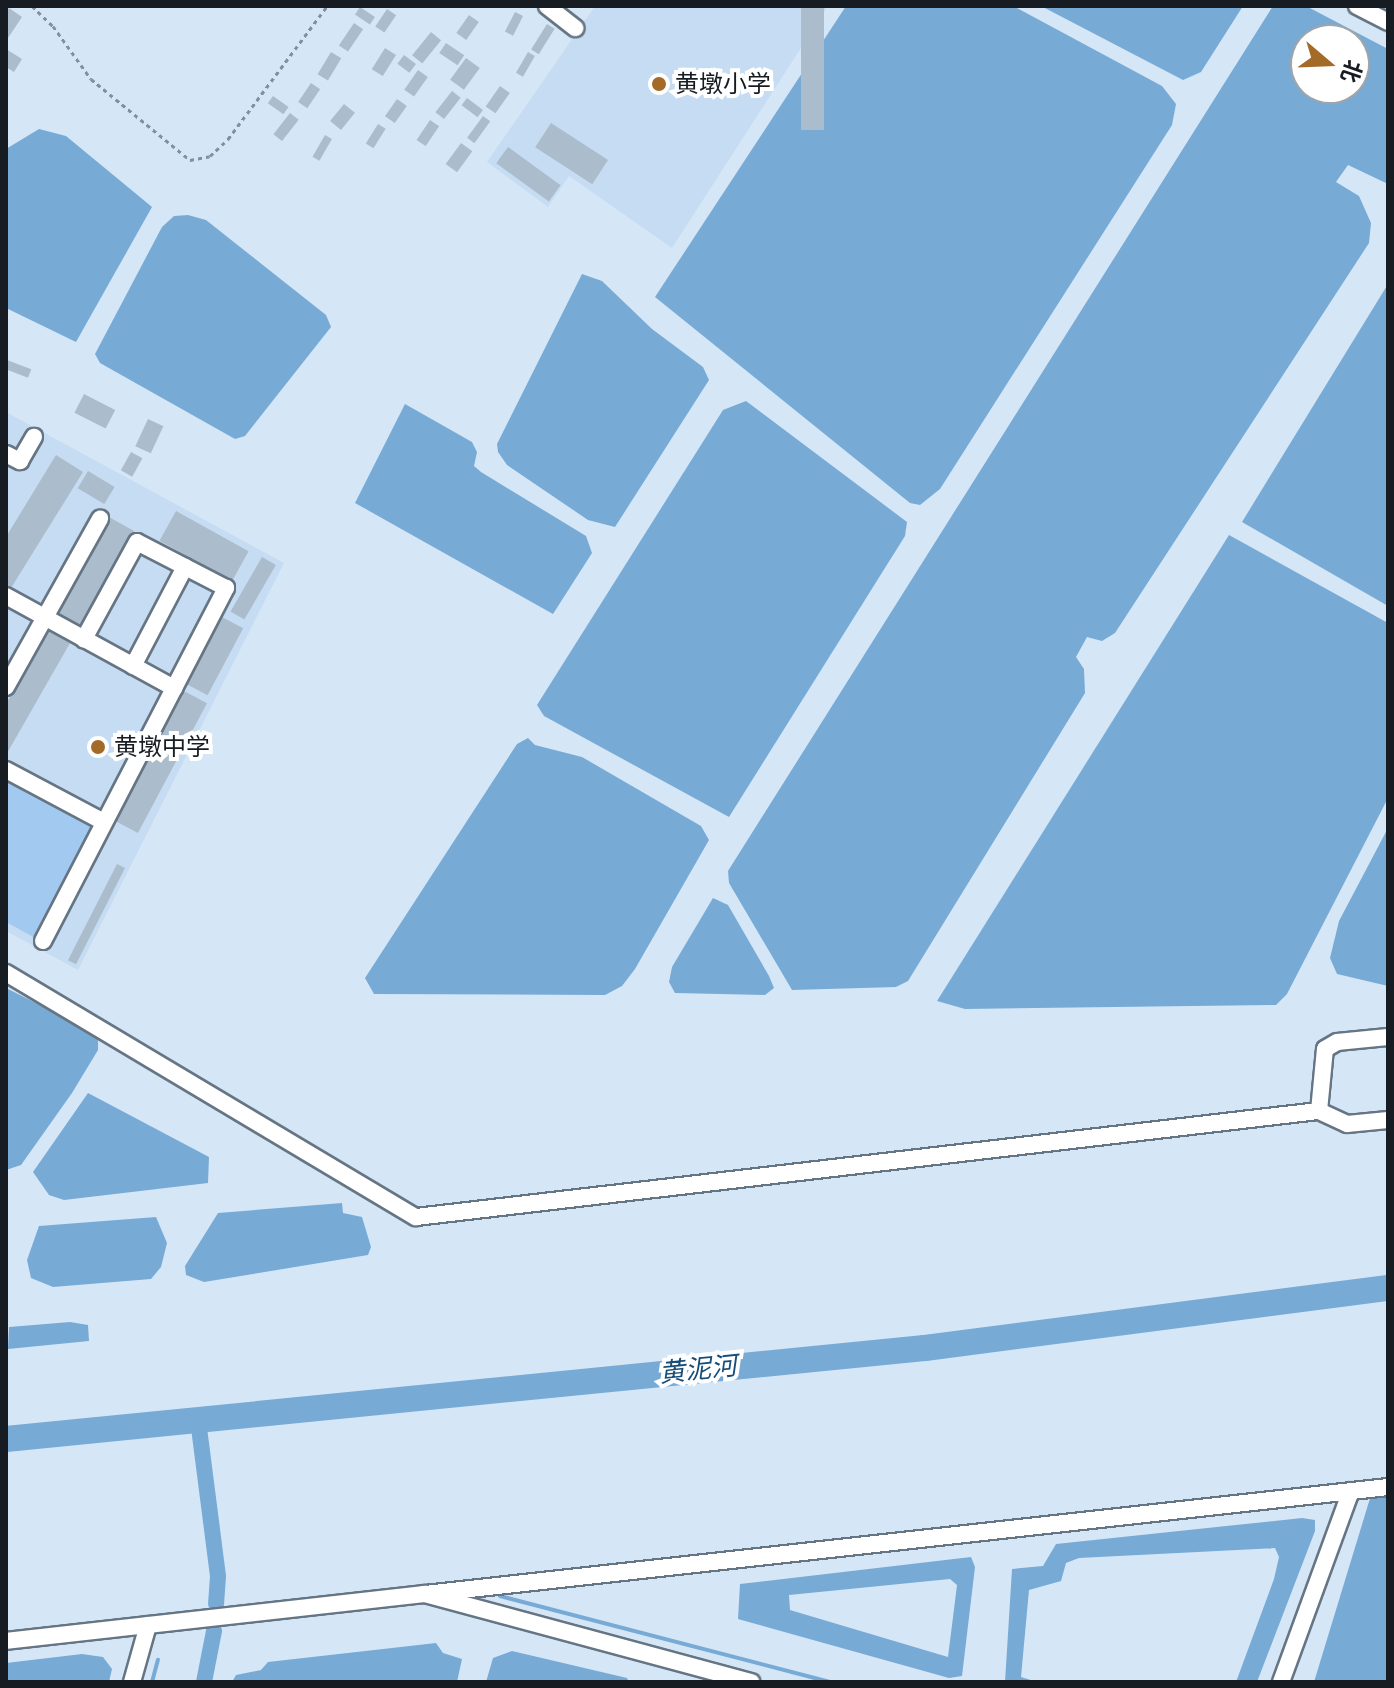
<!DOCTYPE html>
<html>
<head>
<meta charset="utf-8">
<style>
  body { margin:0 }
  #map { position:relative; width:1394px; height:1688px; overflow:hidden; background:#d5e7f7; font-family:Montserrat,"Noto Sans SC",sans-serif }
  div>[style] { position:absolute }
  .built>* { inset:0; background:#c5dcf2 }
  .green>* { inset:0; background:#a2caf0 }
  .water>* { inset:0; background:#78aad6 }
  .stream>* { height:4px; margin:-2px; padding:0 2px; transform-origin:2px; border-radius:2px; background:#78aad6 }
  .canal>* { height:16px; margin:-8px; padding:0 8px; transform-origin:8px; border-radius:8px; background:#78aad6 }
  .river>* { height:26px; margin:-13px; padding:0 13px; transform-origin:13px; border-radius:13px; background:#78aad6 }
  .building>* { inset:0; background:#abbccc; transform-origin:0 0 }
  .path>* { height:3px; margin-top:-1.5px; transform-origin:0; background:repeating-linear-gradient(90deg,#83909c 0 4px,transparent 0 8px) }
  .roads { filter:drop-shadow(2px 0 #667584) drop-shadow(-2px 0 #667584) drop-shadow(0 2px #667584) drop-shadow(0 -2px #667584) }
  .minor>* { height:16px; margin:-8px; padding:0 8px; transform-origin:8px; border-radius:8px; background:#fff }
  .dots>* { width:22px; height:22px; translate:-50% -50%; box-sizing:border-box; border:4px solid #fff; border-radius:50% }
  span { translate:-50% -50%; white-space:nowrap; text-align:center; line-height:1.15; -webkit-text-stroke:8px #fff; paint-order:stroke }
  .poi-label { font-size:24px; color:#161c22 }
  .left { translate:0 -50%; text-align:left }
  .water-label { font-size:26px; color:#174e79; font-style:italic }
  .frame { position:absolute; inset:0; border:8px solid #161c22; pointer-events:none }
  .north { position:absolute; left:1290px; top:24px; width:80px; height:80px; box-sizing:border-box; background:#fff; border:2px solid #a2a4a7; border-radius:50%; rotate:109deg; font-size:22px; font-weight:700; line-height:32px; text-align:center; color:#161c22 }
  .north::after { content:''; display:block; margin:auto; width:28px; height:36px; background:#a36a28; clip-path:polygon(50% 0,100% 100%,50% 72%,0 100%) }
</style>
</head>
<body>
<div id="map">
  <div class="built">
    <div style="clip-path:polygon(595px 6px,828px 6px,672px 248px,569px 176px,548px 207px,487px 162px)"></div>
    <div style="clip-path:polygon(6px 412px,284px 563px,78px 970px,6px 931px)"></div>
  </div>
  <div class="green">
    <div style="clip-path:polygon(6px 777px,95px 824px,37px 939px,6px 922px)"></div>
  </div>
  <div class="water">
    <div style="clip-path:polygon(846px 6px,1013px 6px,1162px 86px,1176px 104px,1172px 125px,940px 489px,920px 505px,910px 503px,655px 297px)"></div>
    <div style="clip-path:polygon(1041px 6px,1243px 6px,1201px 72px,1183px 80px)"></div>
    <div style="clip-path:polygon(evenodd,1273px 6px,1306px 6px,1388px 49px,1388px 184px,1348px 165px,1336px 182px,1359px 196px,1371px 223px,1369px 243px,1115px 633px,1102px 641px,1087px 637px,1076px 657px,1084px 669px,1085px 693px,908px 981px,896px 987px,792px 990px,729px 883px,728px 871px,1273px 6px,1306px 40px,1354px 40px,1354px 88px,1306px 88px,1306px 40px)"></div>
    <div style="clip-path:polygon(39px 129px,66px 136px,152px 207px,76px 342px,6px 308px,6px 149px)"></div>
    <div style="clip-path:polygon(188px 215px,206px 220px,326px 315px,331px 327px,245px 436px,235px 439px,100px 363px,95px 354px,162px 227px,174px 216px)"></div>
    <div style="clip-path:polygon(582px 274px,602px 281px,652px 329px,703px 367px,709px 380px,615px 527px,588px 520px,507px 465px,498px 452px,497px 444px)"></div>
    <div style="clip-path:polygon(1388px 284px,1388px 606px,1242px 522px)"></div>
    <div style="clip-path:polygon(746px 401px,907px 522px,905px 536px,729px 817px,544px 716px,537px 705px,723px 410px)"></div>
    <div style="clip-path:polygon(405px 404px,472px 442px,477px 452px,474px 466px,481px 472px,586px 536px,592px 553px,553px 614px,355px 503px)"></div>
    <div style="clip-path:polygon(1229px 535px,1388px 623px,1388px 798px,1287px 994px,1276px 1005px,965px 1009px,937px 1001px)"></div>
    <div style="clip-path:polygon(528px 738px,535px 745px,582px 757px,701px 826px,709px 840px,635px 969px,622px 986px,605px 995px,374px 994px,365px 978px,517px 744px)"></div>
    <div style="clip-path:polygon(1388px 828px,1388px 986px,1337px 974px,1330px 958px,1339px 921px)"></div>
    <div style="clip-path:polygon(713px 898px,728px 905px,769px 976px,774px 988px,765px 995px,675px 993px,669px 982px,672px 967px)"></div>
    <div style="clip-path:polygon(6px 988px,98px 1034px,98px 1050px,72px 1093px,21px 1165px,6px 1170px)"></div>
    <div style="clip-path:polygon(88px 1093px,209px 1157px,208px 1183px,64px 1200px,49px 1195px,33px 1172px)"></div>
    <div style="clip-path:polygon(342px 1203px,343px 1213px,362px 1217px,371px 1247px,368px 1255px,204px 1282px,186px 1275px,185px 1266px,218px 1213px)"></div>
    <div style="clip-path:polygon(156px 1217px,167px 1243px,161px 1267px,151px 1279px,53px 1287px,31px 1278px,27px 1260px,39px 1226px)"></div>
    <div style="clip-path:polygon(70px 1322px,88px 1325px,89px 1341px,8px 1349px,9px 1327px)"></div>
    <div style="clip-path:polygon(1388px 1494px,1388px 1682px,1314px 1682px,1371px 1495px)"></div>
    <div style="clip-path:polygon(1302px 1518px,1315px 1520px,1315px 1531px,1257px 1682px,1236px 1682px,1274px 1579px,1279px 1557px,1275px 1548px,1079px 1558px,1066px 1563px,1061px 1581px,1029px 1590px,1021px 1677px,1037px 1682px,1005px 1682px,1012px 1569px,1043px 1566px,1056px 1544px)"></div>
    <div style="clip-path:polygon(evenodd,971px 1557px,975px 1567px,962px 1676px,949px 1678px,738px 1619px,740px 1584px,971px 1557px,950px 1579px,957px 1585px,948px 1657px,790px 1610px,789px 1595px,950px 1579px)"></div>
    <div style="clip-path:polygon(436px 1643px,443px 1653px,462px 1659px,457px 1682px,232px 1682px,236px 1675px,261px 1670px,268px 1662px)"></div>
    <div style="clip-path:polygon(512px 1651px,627px 1678px,629px 1682px,486px 1682px,493px 1658px)"></div>
    <div style="clip-path:polygon(82px 1654px,103px 1657px,112px 1669px,109px 1682px,6px 1682px,6px 1663px)"></div>
  </div>
  <div class="stream">
    <div style="left:500px;top:1596px;width:340px;rotate:14.6deg"></div>
    <div style="left:152px;top:1682px;width:23px;rotate:-75deg"></div>
  </div>
  <div class="canal">
    <div style="left:198px;top:1420px;width:157px;rotate:82.7deg"></div>
    <div style="left:218px;top:1576px;width:28px;rotate:94deg"></div>
    <div style="left:204px;top:1682px;width:52px;rotate:-78.9deg"></div>
  </div>
  <div class="river">
    <div style="left:6px;top:1439px;width:923px;rotate:-5.66deg"></div>
    <div style="left:925px;top:1348px;width:467px;rotate:-7.4deg"></div>
  </div>
  <div class="building">
    <div style="left:801px;top:6px;width:23px;height:124px"></div>
    <div style="left:360px;top:7px;width:18px;height:9px;rotate:34deg"></div>
    <div style="clip-path:polygon(9px 8px,22px 17px,6px 41px,6px 12px)"></div>
    <div style="left:387px;top:9px;width:11px;height:21px;rotate:34deg"></div>
    <div style="left:515px;top:12px;width:9px;height:22px;rotate:27deg"></div>
    <div style="left:469px;top:15px;width:12px;height:22px;rotate:35deg"></div>
    <div style="left:354px;top:23px;width:11px;height:27px;rotate:34deg"></div>
    <div style="left:547px;top:24px;width:9px;height:30px;rotate:32deg"></div>
    <div style="left:431px;top:32px;width:13px;height:30px;rotate:39deg"></div>
    <div style="left:446px;top:43px;width:22px;height:12px;rotate:34deg"></div>
    <div style="left:385px;top:48px;width:13px;height:25px;rotate:32deg"></div>
    <div style="clip-path:polygon(6px 49px,22px 59px,14px 72px,6px 67px)"></div>
    <div style="left:331px;top:52px;width:12px;height:26px;rotate:31deg"></div>
    <div style="left:528px;top:52px;width:8px;height:24px;rotate:30deg"></div>
    <div style="left:404px;top:55px;width:15px;height:11px;rotate:37deg"></div>
    <div style="left:466px;top:58px;width:17px;height:27px;rotate:36deg"></div>
    <div style="left:418px;top:70px;width:12px;height:24px;rotate:35deg"></div>
    <div style="left:311px;top:83px;width:11px;height:23px;rotate:34deg"></div>
    <div style="left:500px;top:86px;width:12px;height:25px;rotate:35deg"></div>
    <div style="left:452px;top:91px;width:11px;height:27px;rotate:38deg"></div>
    <div style="left:273px;top:96px;width:19px;height:9px;rotate:35deg"></div>
    <div style="left:467px;top:98px;width:20px;height:9px;rotate:37deg"></div>
    <div style="left:397px;top:99px;width:12px;height:21px;rotate:35deg"></div>
    <div style="left:344px;top:104px;width:14px;height:22px;rotate:39deg"></div>
    <div style="left:290px;top:113px;width:11px;height:27px;rotate:38deg"></div>
    <div style="left:483px;top:116px;width:9px;height:27px;rotate:36deg"></div>
    <div style="left:430px;top:120px;width:11px;height:24px;rotate:34deg"></div>
    <div style="left:551px;top:123px;width:68px;height:29px;rotate:33deg"></div>
    <div style="left:378px;top:124px;width:9px;height:23px;rotate:32deg"></div>
    <div style="left:325px;top:135px;width:8px;height:25px;rotate:30deg"></div>
    <div style="left:461px;top:143px;width:14px;height:26px;rotate:36deg"></div>
    <div style="left:508px;top:147px;width:65px;height:20px;rotate:36deg"></div>
    <div style="left:7px;top:360px;width:26px;height:9px;rotate:21deg"></div>
    <div style="left:84px;top:394px;width:35px;height:21px;rotate:27deg"></div>
    <div style="left:148px;top:419px;width:17px;height:30px;rotate:25deg"></div>
    <div style="left:131px;top:452px;width:13px;height:21px;rotate:29deg"></div>
    <div style="clip-path:polygon(56px 455px,83px 472px,11px 588px,6px 585px,6px 537px)"></div>
    <div style="left:88px;top:471px;width:31px;height:20px;rotate:31deg"></div>
    <div style="left:176px;top:511px;width:83px;height:34px;rotate:29deg"></div>
    <div style="left:107px;top:516px;width:31px;height:113px;rotate:29deg"></div>
    <div style="left:262px;top:557px;width:16px;height:63px;rotate:30deg"></div>
    <div style="left:222px;top:617px;width:24px;height:76px;rotate:28deg"></div>
    <div style="clip-path:polygon(48px 631px,70px 643px,6px 755px,6px 704px)"></div>
    <div style="left:184px;top:691px;width:26px;height:147px;rotate:28deg"></div>
    <div style="left:117px;top:864px;width:9px;height:108px;rotate:27deg"></div>
  </div>
  <div class="path">
    <div style="left:32px;top:6px;width:29px;rotate:44deg"></div>
    <div style="left:53px;top:26px;width:65px;rotate:54.4deg"></div>
    <div style="left:91px;top:79px;width:128px;rotate:39.3deg"></div>
    <div style="left:190px;top:160px;width:20px;rotate:-11deg"></div>
    <div style="left:210px;top:156px;width:25px;rotate:-43deg"></div>
    <div style="left:228px;top:139px;width:166px;rotate:-53.3deg"></div>
  </div>
  <div class="roads">
    <div class="minor">
      <div style="left:547px;top:6px;width:36px;rotate:38deg"></div>
      <div style="left:1357px;top:6px;width:35px;rotate:27deg"></div>
      <div style="left:6px;top:454px;width:16px;rotate:27deg"></div>
      <div style="left:20px;top:461px;width:28px;rotate:-60deg"></div>
      <div style="left:6px;top:596px;width:192px;rotate:28.7deg"></div>
      <div style="left:133px;top:666px;width:112px;rotate:-62.3deg"></div>
      <div style="left:6px;top:687px;width:193px;rotate:-60.8deg"></div>
      <div style="left:6px;top:770px;width:111px;rotate:28deg"></div>
      <div style="left:43px;top:941px;width:398px;rotate:-62.6deg"></div>
      <div style="left:226px;top:588px;width:100px;rotate:-152.7deg"></div>
      <div style="left:137px;top:542px;width:111px;rotate:118.7deg"></div>
      <div style="left:6px;top:973px;width:477px;rotate:30.8deg"></div>
      <div style="left:416px;top:1217px;width:909px;rotate:-6.7deg"></div>
      <div style="left:1319px;top:1111px;width:62px;rotate:-84.5deg"></div>
      <div style="left:1325px;top:1049px;width:14px;rotate:-30deg"></div>
      <div style="left:1337px;top:1042px;width:51px;rotate:-5.6deg"></div>
      <div style="left:1319px;top:1111px;width:31px;rotate:25deg"></div>
      <div style="left:1347px;top:1124px;width:41px;rotate:-5.6deg"></div>
      <div style="left:425px;top:1594px;width:969px;rotate:-6.34deg"></div>
      <div style="left:6px;top:1641px;width:422px;rotate:-6.4deg"></div>
      <div style="left:425px;top:1594px;width:338px;rotate:15.1deg"></div>
      <div style="left:132px;top:1682px;width:59px;rotate:-74.3deg"></div>
      <div style="left:1281px;top:1682px;width:203px;rotate:-69.9deg"></div>
    </div>
  </div>
  <div class="dots">
    <div style="left:659px;top:84px;background:#a36a28"></div>
    <div style="left:98px;top:747px;background:#a36a28"></div>
  </div>
  <div class="poi-label">
    <span class="left" style="left:675px;top:84px">黄墩小学</span>
    <span class="left" style="left:114px;top:747px">黄墩中学</span>
  </div>
  <div class="water-label">
    <span style="left:698px;top:1370px;rotate:-6deg">黄泥河</span>
  </div>
  <div class="frame"></div>
  <div class="north">北</div>
</div>
</body>
</html>
